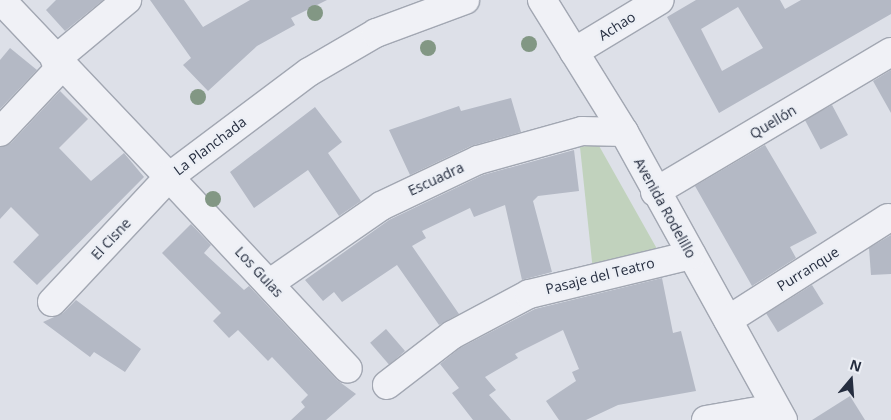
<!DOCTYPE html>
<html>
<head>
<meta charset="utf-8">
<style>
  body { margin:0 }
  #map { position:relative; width:891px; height:420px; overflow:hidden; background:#dde0e8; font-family:"Open Sans",sans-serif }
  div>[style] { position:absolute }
  .green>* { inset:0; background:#c1d2bd }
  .building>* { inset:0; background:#b4b9c5; transform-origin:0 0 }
  .roads { filter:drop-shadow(1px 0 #a2a7b2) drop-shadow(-1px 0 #a2a7b2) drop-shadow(0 1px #a2a7b2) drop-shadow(0 -1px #a2a7b2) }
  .minor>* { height:28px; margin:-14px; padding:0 14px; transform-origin:14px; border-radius:14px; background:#f0f1f6 }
  .trees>* { width:16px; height:16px; margin:-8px; border-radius:50%; background:#829784 }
  span { translate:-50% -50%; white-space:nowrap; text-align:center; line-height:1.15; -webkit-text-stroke:4.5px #eceff5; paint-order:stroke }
  .street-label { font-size:14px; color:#252d3f }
  .north { position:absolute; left:826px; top:355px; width:50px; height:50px; -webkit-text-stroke:4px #eceff5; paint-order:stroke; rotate:18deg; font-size:14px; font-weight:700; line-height:20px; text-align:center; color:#252d3f }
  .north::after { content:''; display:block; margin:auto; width:18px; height:22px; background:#252d3f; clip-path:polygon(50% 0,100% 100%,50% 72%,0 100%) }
</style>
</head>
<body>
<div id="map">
  <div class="green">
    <div style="clip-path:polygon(598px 144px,661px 256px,593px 271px,580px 147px)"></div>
  </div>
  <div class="building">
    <div style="clip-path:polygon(56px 0,103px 0,65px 31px,46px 10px)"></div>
    <div style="clip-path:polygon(150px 0,184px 0,203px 27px,250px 0,327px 0,291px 18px,295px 25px,257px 46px,208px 91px,183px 65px,191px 58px)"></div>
    <div style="clip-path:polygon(evenodd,696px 0,780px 0,785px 9px,801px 0,891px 0,891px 14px,719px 113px,667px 17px,696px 0,738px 7px,763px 48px,722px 71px,701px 29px,738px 7px)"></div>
    <div style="clip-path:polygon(10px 48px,37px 70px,0 109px,0 60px)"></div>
    <div style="clip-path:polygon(891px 70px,891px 113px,873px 81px)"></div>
    <div style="clip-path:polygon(60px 91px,88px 119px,59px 148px,91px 181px,124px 153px,144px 177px,37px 285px,13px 262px,39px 235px,11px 207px,0 219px,0 147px,11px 143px)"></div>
    <div style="clip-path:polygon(511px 98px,521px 132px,471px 146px,410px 175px,389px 130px,459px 106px,461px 111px)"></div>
    <div style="left:832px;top:105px;width:34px;height:31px;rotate:62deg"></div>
    <div style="clip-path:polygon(315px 107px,342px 142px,328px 153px,361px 201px,339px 216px,308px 170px,254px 208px,230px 172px)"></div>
    <div style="clip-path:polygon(765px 145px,817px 233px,790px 247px,796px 258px,752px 286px,695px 186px)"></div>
    <div style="clip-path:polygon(574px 150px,579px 191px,538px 196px,533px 201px,552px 272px,522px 280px,505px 205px,474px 217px,470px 208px,422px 231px,426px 238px,412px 246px,459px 314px,439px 325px,397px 265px,342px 302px,334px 292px,323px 301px,305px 280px,389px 220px,483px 175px)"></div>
    <div style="clip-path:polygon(191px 224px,211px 245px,204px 253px,244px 290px,249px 286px,337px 380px,356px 394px,326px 420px,291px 420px,305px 407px,301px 402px,308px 395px,272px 357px,268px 361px,238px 330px,229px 338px,213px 321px,221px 313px,162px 253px)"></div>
    <div style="clip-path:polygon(891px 235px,891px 274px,871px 275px,869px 248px)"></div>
    <div style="clip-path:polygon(662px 278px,673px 333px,681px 331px,696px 391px,618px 405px,586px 420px,559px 420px,546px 401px,576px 381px,572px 372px,579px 369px,563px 330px,515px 354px,518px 358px,485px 377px,496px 390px,489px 395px,511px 420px,473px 420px,452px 393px,459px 388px,440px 364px,460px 348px,535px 309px)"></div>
    <div style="left:812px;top:285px;width:22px;height:54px;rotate:58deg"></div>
    <div style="clip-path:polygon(76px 300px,141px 349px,125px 372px,94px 352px,90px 357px,43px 322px,63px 313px)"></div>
    <div style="left:386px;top:329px;width:29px;height:21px;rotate:49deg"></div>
    <div style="clip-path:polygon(850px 396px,865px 420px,812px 420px)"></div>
  </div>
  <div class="roads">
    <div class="minor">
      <div style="left:1px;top:0;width:244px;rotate:46.5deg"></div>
      <div style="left:169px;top:177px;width:175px;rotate:-36.9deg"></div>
      <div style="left:309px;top:72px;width:78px;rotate:-30.2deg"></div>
      <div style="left:376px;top:33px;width:95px;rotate:-20.3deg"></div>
      <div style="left:542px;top:0;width:155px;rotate:58.2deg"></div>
      <div style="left:624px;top:132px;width:329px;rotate:61.1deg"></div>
      <div style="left:574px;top:52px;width:100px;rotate:-31.2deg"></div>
      <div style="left:55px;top:60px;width:94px;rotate:-39.8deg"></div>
      <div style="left:0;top:132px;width:91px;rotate:-46.8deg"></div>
      <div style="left:655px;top:192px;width:274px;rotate:-30.7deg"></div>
      <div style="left:270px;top:283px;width:135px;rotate:-34.7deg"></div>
      <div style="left:381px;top:206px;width:107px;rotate:-25.4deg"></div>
      <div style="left:478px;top:160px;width:108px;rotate:-15.6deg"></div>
      <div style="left:582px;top:131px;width:42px;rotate:1.4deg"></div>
      <div style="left:52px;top:302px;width:171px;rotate:-46.9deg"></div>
      <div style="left:169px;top:177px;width:262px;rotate:47deg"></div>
      <div style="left:728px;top:320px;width:190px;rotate:-32.5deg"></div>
      <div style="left:387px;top:385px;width:82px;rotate:-37.6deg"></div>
      <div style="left:452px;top:335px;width:87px;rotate:-28deg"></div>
      <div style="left:529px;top:294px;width:167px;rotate:-13.5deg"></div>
      <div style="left:706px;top:420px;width:70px;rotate:-9.9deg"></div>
    </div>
  </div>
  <div class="trees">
    <div style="left:315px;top:13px"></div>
    <div style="left:529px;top:44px"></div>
    <div style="left:428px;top:48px"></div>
    <div style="left:198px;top:97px"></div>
    <div style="left:213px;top:199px"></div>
  </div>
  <div class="street-label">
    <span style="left:617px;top:26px;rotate:-32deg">Achao</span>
    <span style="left:773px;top:122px;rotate:-31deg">Quellón</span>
    <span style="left:210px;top:146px;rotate:-37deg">La Planchada</span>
    <span style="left:436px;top:179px;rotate:-25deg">Escuadra</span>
    <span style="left:665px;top:208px;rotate:61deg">Avenida Rodelillo</span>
    <span style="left:111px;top:239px;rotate:-47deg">El Cisne</span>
    <span style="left:808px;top:269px;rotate:-32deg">Purranque</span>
    <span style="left:259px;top:272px;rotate:47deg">Los Guias</span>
    <span style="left:600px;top:276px;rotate:-14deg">Pasaje del Teatro</span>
  </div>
  <div class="north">N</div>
</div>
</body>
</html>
